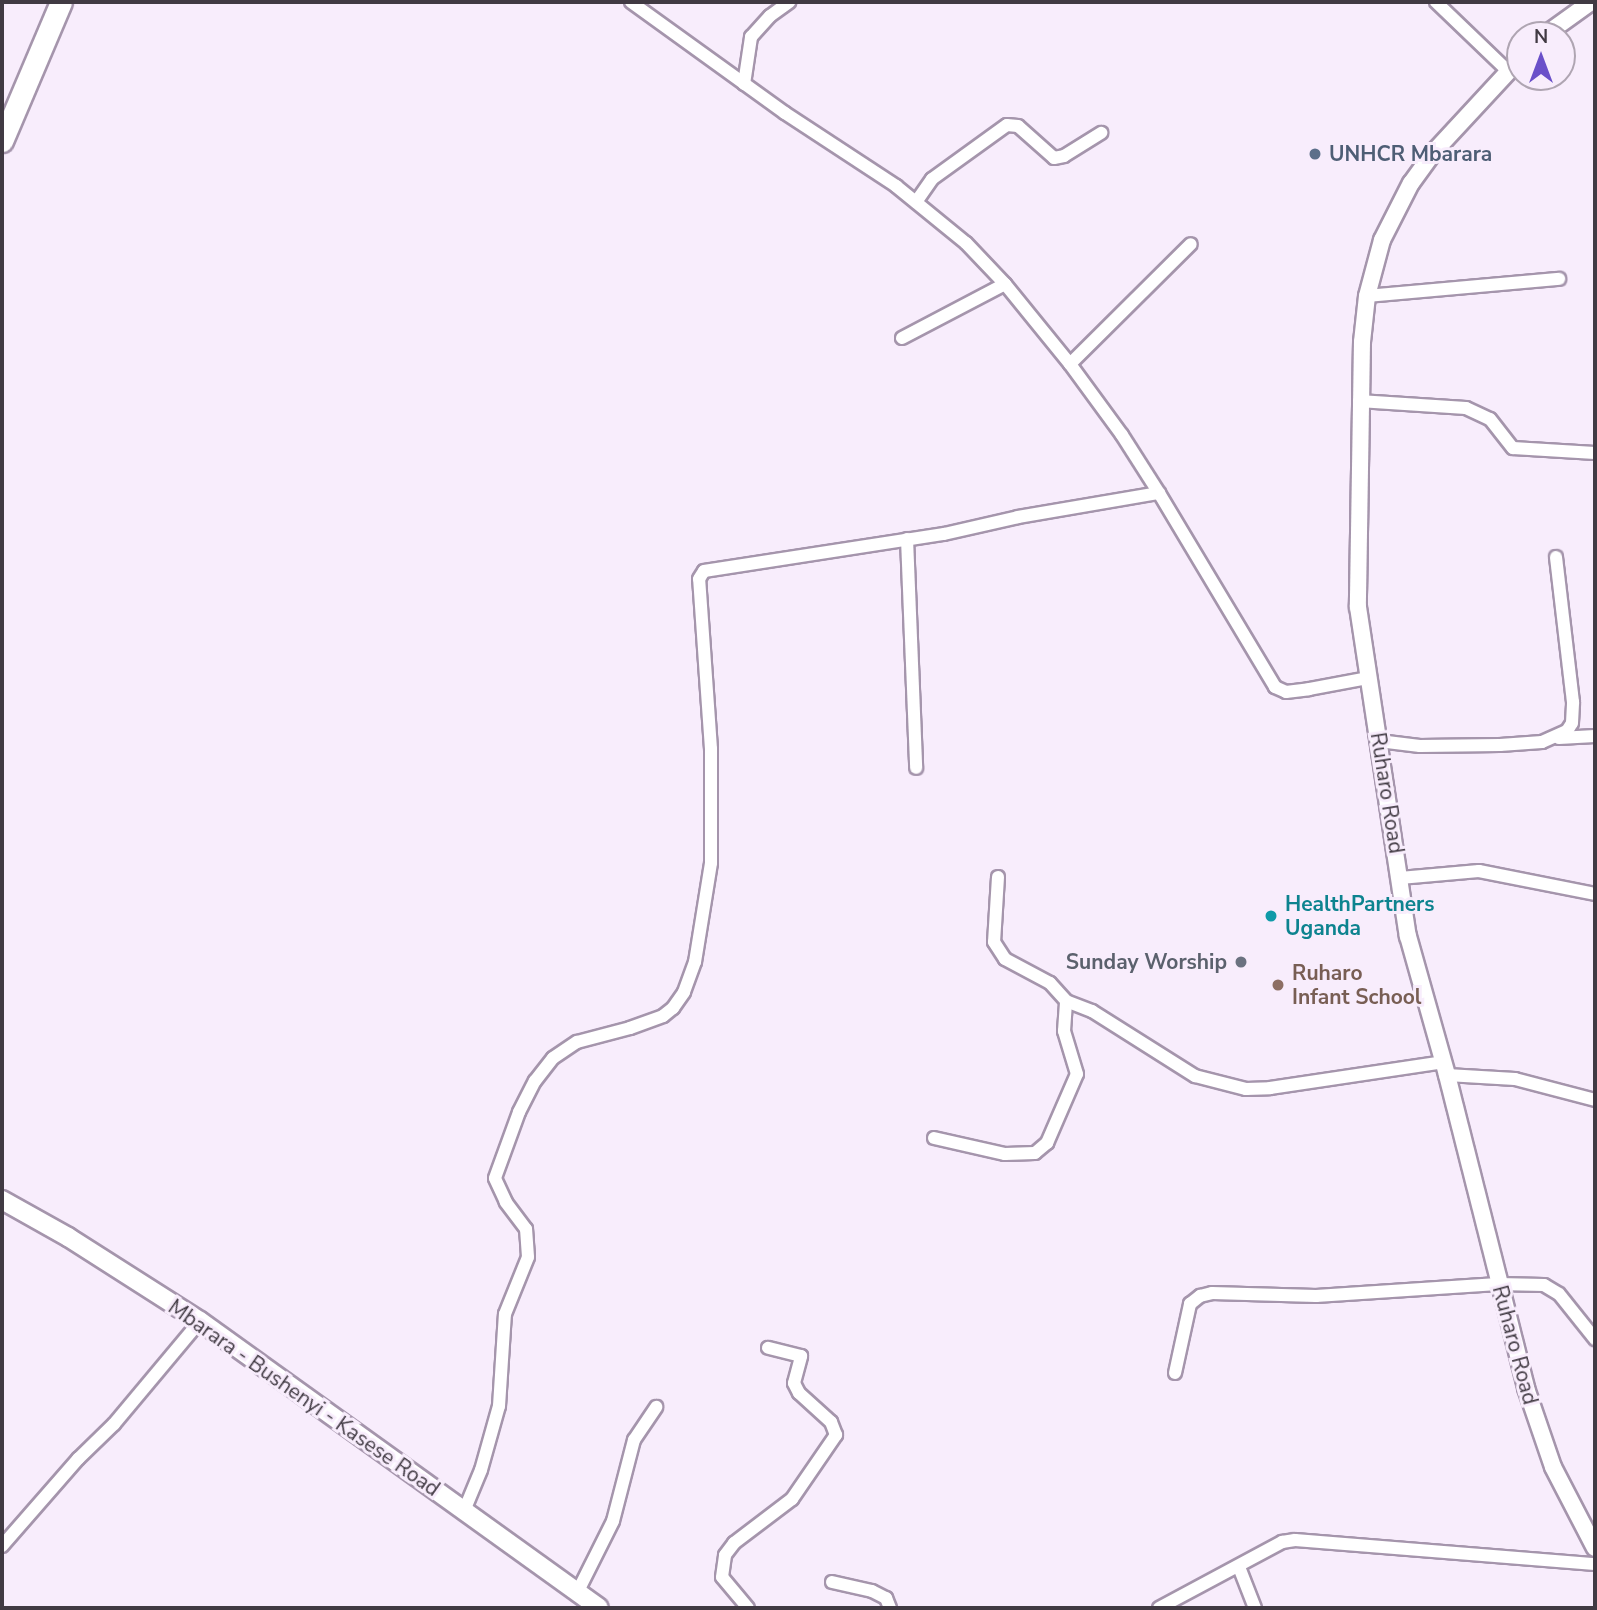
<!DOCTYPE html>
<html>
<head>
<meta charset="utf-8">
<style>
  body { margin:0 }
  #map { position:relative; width:1597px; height:1610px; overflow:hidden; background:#f8edfc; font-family:"Nunito Sans",sans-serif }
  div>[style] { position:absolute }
  .roads { filter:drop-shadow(2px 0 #a595ac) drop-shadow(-2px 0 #a595ac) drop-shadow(0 2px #a595ac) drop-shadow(0 -2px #a595ac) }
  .street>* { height:12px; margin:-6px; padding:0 6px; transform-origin:6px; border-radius:6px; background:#fff }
  .secondary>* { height:16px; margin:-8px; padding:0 8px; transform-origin:8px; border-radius:8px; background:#fff }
  .primary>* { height:18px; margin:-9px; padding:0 9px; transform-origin:9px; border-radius:9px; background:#fff }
  .highway>* { height:21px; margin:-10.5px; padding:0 10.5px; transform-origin:10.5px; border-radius:10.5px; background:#fff }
  .dots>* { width:19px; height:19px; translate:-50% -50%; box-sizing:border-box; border:4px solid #f8edfc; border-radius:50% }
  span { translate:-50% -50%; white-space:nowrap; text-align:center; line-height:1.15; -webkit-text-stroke:6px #f8edfc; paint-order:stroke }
  .service-label { font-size:21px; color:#4e5e75; font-weight:700 }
  .left { translate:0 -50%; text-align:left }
  .street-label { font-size:21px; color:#413a43 }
  .culture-label { font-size:21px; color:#0d838f; font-weight:700 }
  .worship-label { font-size:21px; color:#5b616d; font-weight:700 }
  .right { translate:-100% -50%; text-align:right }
  .education-label { font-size:21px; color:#785e54; font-weight:700 }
  .frame { position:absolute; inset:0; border:4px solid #413a43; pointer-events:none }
  .north { position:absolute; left:1506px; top:21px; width:70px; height:70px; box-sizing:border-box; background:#f8edfc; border:2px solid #afa5b2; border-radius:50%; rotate:0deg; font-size:19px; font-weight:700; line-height:28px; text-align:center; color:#413a43 }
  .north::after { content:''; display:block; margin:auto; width:24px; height:32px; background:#6a50c9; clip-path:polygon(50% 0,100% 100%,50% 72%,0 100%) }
</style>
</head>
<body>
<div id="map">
  <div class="roads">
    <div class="street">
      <div style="left:631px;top:2px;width:190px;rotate:35.8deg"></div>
      <div style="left:785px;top:113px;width:133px;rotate:33.3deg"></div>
      <div style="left:896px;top:186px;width:90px;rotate:39.2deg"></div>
      <div style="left:966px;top:243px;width:57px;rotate:46.4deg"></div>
      <div style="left:1005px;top:284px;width:103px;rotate:50.9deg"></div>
      <div style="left:1070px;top:364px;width:88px;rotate:53.8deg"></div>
      <div style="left:1122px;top:435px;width:69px;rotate:57.5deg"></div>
      <div style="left:1436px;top:2px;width:100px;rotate:43.8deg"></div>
      <div style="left:744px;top:84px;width:48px;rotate:-81.5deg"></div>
      <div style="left:751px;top:37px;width:28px;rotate:-48deg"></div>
      <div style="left:770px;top:16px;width:24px;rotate:-36deg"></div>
      <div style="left:916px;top:202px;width:28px;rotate:-55deg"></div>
      <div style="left:932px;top:179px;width:92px;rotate:-35.8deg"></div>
      <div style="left:1007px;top:125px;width:11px;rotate:5deg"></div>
      <div style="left:1018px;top:126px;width:48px;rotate:41.6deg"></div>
      <div style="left:1054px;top:158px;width:10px;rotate:-11deg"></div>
      <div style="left:1064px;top:156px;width:44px;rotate:-31.9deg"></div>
      <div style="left:1367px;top:296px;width:193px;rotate:-5.1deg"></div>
      <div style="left:902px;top:338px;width:116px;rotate:-27.7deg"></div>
      <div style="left:1070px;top:364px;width:170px;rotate:-44.8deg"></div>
      <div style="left:1359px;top:401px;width:107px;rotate:3.7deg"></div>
      <div style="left:1466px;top:408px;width:26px;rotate:25deg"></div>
      <div style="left:1490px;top:419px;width:37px;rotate:52deg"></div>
      <div style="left:1513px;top:448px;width:82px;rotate:3.5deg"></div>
      <div style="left:907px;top:539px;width:229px;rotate:87.7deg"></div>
      <div style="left:1559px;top:738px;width:36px;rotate:-3deg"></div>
      <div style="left:1379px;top:741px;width:41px;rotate:7deg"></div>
      <div style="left:1420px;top:746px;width:80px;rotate:-0.7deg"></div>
      <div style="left:1500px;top:745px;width:42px;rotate:-4.1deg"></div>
      <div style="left:1542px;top:742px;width:27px;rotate:-24deg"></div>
      <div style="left:1567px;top:731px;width:9px;rotate:-58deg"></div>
      <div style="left:1572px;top:723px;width:21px;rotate:-87deg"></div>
      <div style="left:1573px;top:702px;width:146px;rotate:-96.7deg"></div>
      <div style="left:998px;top:877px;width:65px;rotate:93.5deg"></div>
      <div style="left:994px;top:942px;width:20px;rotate:57deg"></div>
      <div style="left:1005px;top:959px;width:51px;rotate:28.1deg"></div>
      <div style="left:1050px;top:983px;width:24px;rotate:48deg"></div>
      <div style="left:1066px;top:1001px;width:28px;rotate:21deg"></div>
      <div style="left:1092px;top:1011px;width:122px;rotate:32.3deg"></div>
      <div style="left:1195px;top:1076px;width:53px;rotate:14.3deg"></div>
      <div style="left:1246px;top:1089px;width:24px;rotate:-2deg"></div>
      <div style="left:1270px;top:1088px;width:176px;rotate:-8.5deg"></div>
      <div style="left:1400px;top:878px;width:79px;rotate:-5.1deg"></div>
      <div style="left:1479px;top:871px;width:118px;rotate:11.2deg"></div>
      <div style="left:1447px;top:1075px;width:68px;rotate:3.4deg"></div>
      <div style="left:1515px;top:1079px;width:83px;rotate:14.7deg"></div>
      <div style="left:934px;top:1138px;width:73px;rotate:12.7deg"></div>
      <div style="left:1005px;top:1154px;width:30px;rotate:-2deg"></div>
      <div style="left:1035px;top:1153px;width:16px;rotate:-40deg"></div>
      <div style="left:1047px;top:1143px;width:75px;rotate:-66.5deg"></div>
      <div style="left:1077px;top:1074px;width:45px;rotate:-106.8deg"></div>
      <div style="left:1064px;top:1031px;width:30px;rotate:-86deg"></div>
      <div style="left:1175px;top:1373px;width:71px;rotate:-77.7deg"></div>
      <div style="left:1190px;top:1304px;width:13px;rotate:-39deg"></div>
      <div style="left:1200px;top:1296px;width:12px;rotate:-14deg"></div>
      <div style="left:1212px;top:1293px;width:104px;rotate:1.7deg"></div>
      <div style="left:1316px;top:1296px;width:182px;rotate:-3.8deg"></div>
      <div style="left:1498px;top:1284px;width:46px;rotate:1.2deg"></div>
      <div style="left:1544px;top:1285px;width:17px;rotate:31deg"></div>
      <div style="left:1559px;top:1294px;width:58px;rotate:51.3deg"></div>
      <div style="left:464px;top:1511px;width:44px;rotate:-67.5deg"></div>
      <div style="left:481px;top:1470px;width:66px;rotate:-74.3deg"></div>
      <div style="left:499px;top:1406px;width:92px;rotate:-86.3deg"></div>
      <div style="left:505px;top:1314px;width:61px;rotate:-68deg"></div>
      <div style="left:528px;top:1257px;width:28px;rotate:-94deg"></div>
      <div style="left:526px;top:1229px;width:34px;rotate:-127deg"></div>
      <div style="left:506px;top:1202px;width:26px;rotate:-115deg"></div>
      <div style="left:495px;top:1178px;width:70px;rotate:-70deg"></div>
      <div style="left:519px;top:1112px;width:35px;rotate:-63deg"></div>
      <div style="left:535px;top:1081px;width:29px;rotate:-52deg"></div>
      <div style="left:553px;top:1058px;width:29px;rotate:-34deg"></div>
      <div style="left:577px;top:1042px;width:55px;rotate:-14.8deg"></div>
      <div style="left:630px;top:1028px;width:35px;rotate:-20deg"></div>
      <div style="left:663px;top:1016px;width:13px;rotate:-39deg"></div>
      <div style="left:673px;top:1008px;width:19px;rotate:-55deg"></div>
      <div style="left:684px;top:992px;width:32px;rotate:-70deg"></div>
      <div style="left:695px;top:962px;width:100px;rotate:-80.8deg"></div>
      <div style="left:711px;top:863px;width:114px;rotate:-90deg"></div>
      <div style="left:711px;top:749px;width:170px;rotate:-94deg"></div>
      <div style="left:699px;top:579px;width:9px;rotate:-58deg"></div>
      <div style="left:704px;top:571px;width:243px;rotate:-8.8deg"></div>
      <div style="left:944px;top:534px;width:76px;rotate:-12.9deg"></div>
      <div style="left:1018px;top:517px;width:143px;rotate:-9.7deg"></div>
      <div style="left:1159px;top:493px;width:226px;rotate:59.1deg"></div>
      <div style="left:1275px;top:687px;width:12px;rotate:24deg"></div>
      <div style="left:1286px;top:692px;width:23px;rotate:-7deg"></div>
      <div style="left:1309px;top:689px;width:60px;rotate:-10.6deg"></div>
      <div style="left:2px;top:1546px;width:116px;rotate:-48.9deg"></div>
      <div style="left:78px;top:1459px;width:50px;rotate:-44.2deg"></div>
      <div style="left:114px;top:1424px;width:134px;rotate:-50.1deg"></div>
      <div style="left:1239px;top:1567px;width:44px;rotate:68.7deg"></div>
      <div style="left:832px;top:1582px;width:41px;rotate:12.7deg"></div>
      <div style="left:872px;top:1591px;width:16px;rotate:27deg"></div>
      <div style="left:886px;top:1598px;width:11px;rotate:68deg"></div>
      <div style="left:577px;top:1593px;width:80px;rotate:-63.4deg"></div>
      <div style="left:613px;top:1521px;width:84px;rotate:-75.5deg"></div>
      <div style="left:634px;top:1440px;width:40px;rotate:-56deg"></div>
      <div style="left:748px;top:1608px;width:40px;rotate:-130deg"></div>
      <div style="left:722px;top:1577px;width:22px;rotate:-82deg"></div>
      <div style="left:725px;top:1555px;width:15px;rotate:-53deg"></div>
      <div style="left:734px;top:1543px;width:73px;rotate:-37.2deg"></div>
      <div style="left:792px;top:1499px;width:78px;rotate:-55.5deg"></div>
      <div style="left:836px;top:1435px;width:14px;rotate:-111deg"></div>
      <div style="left:831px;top:1422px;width:43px;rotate:-137.8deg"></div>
      <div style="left:799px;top:1393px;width:11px;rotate:-117deg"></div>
      <div style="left:794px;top:1383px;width:28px;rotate:-75deg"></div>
      <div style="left:801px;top:1356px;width:34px;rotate:-166deg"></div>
      <div style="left:1159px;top:1608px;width:140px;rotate:-28.2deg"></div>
      <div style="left:1282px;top:1542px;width:13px;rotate:-9deg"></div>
      <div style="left:1295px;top:1540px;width:301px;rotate:4.6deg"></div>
    </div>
    <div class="secondary">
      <div style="left:1545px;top:35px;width:57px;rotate:-35.7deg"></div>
      <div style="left:1520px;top:59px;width:128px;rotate:132.8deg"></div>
      <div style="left:1433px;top:153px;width:37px;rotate:126deg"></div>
      <div style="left:1411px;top:183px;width:64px;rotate:117deg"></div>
      <div style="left:1382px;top:240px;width:58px;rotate:105deg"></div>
      <div style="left:1367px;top:296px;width:46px;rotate:96.2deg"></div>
      <div style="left:1362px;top:342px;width:265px;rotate:90.9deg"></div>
      <div style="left:1358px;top:607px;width:333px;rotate:81.4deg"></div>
      <div style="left:1408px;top:936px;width:144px;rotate:74.3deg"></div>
      <div style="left:1447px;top:1075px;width:323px;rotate:75.8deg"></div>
      <div style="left:1526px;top:1388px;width:83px;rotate:71.1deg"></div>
      <div style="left:1553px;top:1467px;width:91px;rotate:62.6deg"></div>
    </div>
    <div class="primary">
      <div style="left:2px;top:1200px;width:76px;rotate:29.3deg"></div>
      <div style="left:68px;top:1237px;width:156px;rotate:32.5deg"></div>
      <div style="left:200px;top:1321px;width:491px;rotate:35.7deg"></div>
    </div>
    <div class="highway">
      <div style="left:2px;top:141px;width:151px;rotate:-67deg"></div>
    </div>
  </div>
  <div class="dots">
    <div style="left:1315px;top:154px;background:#5c6f8a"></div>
    <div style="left:1271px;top:916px;background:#0f9aa8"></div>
    <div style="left:1241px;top:962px;background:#6b7280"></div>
    <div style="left:1278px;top:985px;background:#8d6e63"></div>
  </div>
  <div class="service-label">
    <span class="left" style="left:1329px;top:154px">UNHCR Mbarara</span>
  </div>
  <div class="street-label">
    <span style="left:1387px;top:793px;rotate:81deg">Ruharo Road</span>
    <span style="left:1515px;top:1345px;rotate:75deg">Ruharo Road</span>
    <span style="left:304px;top:1398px;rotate:35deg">Mbarara - Bushenyi - Kasese Road</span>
  </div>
  <div class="culture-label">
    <span class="left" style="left:1285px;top:916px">HealthPartners<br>Uganda</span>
  </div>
  <div class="worship-label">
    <span class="right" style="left:1227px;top:962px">Sunday Worship</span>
  </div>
  <div class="education-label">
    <span class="left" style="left:1292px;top:985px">Ruharo<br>Infant School</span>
  </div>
  <div class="frame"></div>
  <div class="north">N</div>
</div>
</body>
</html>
